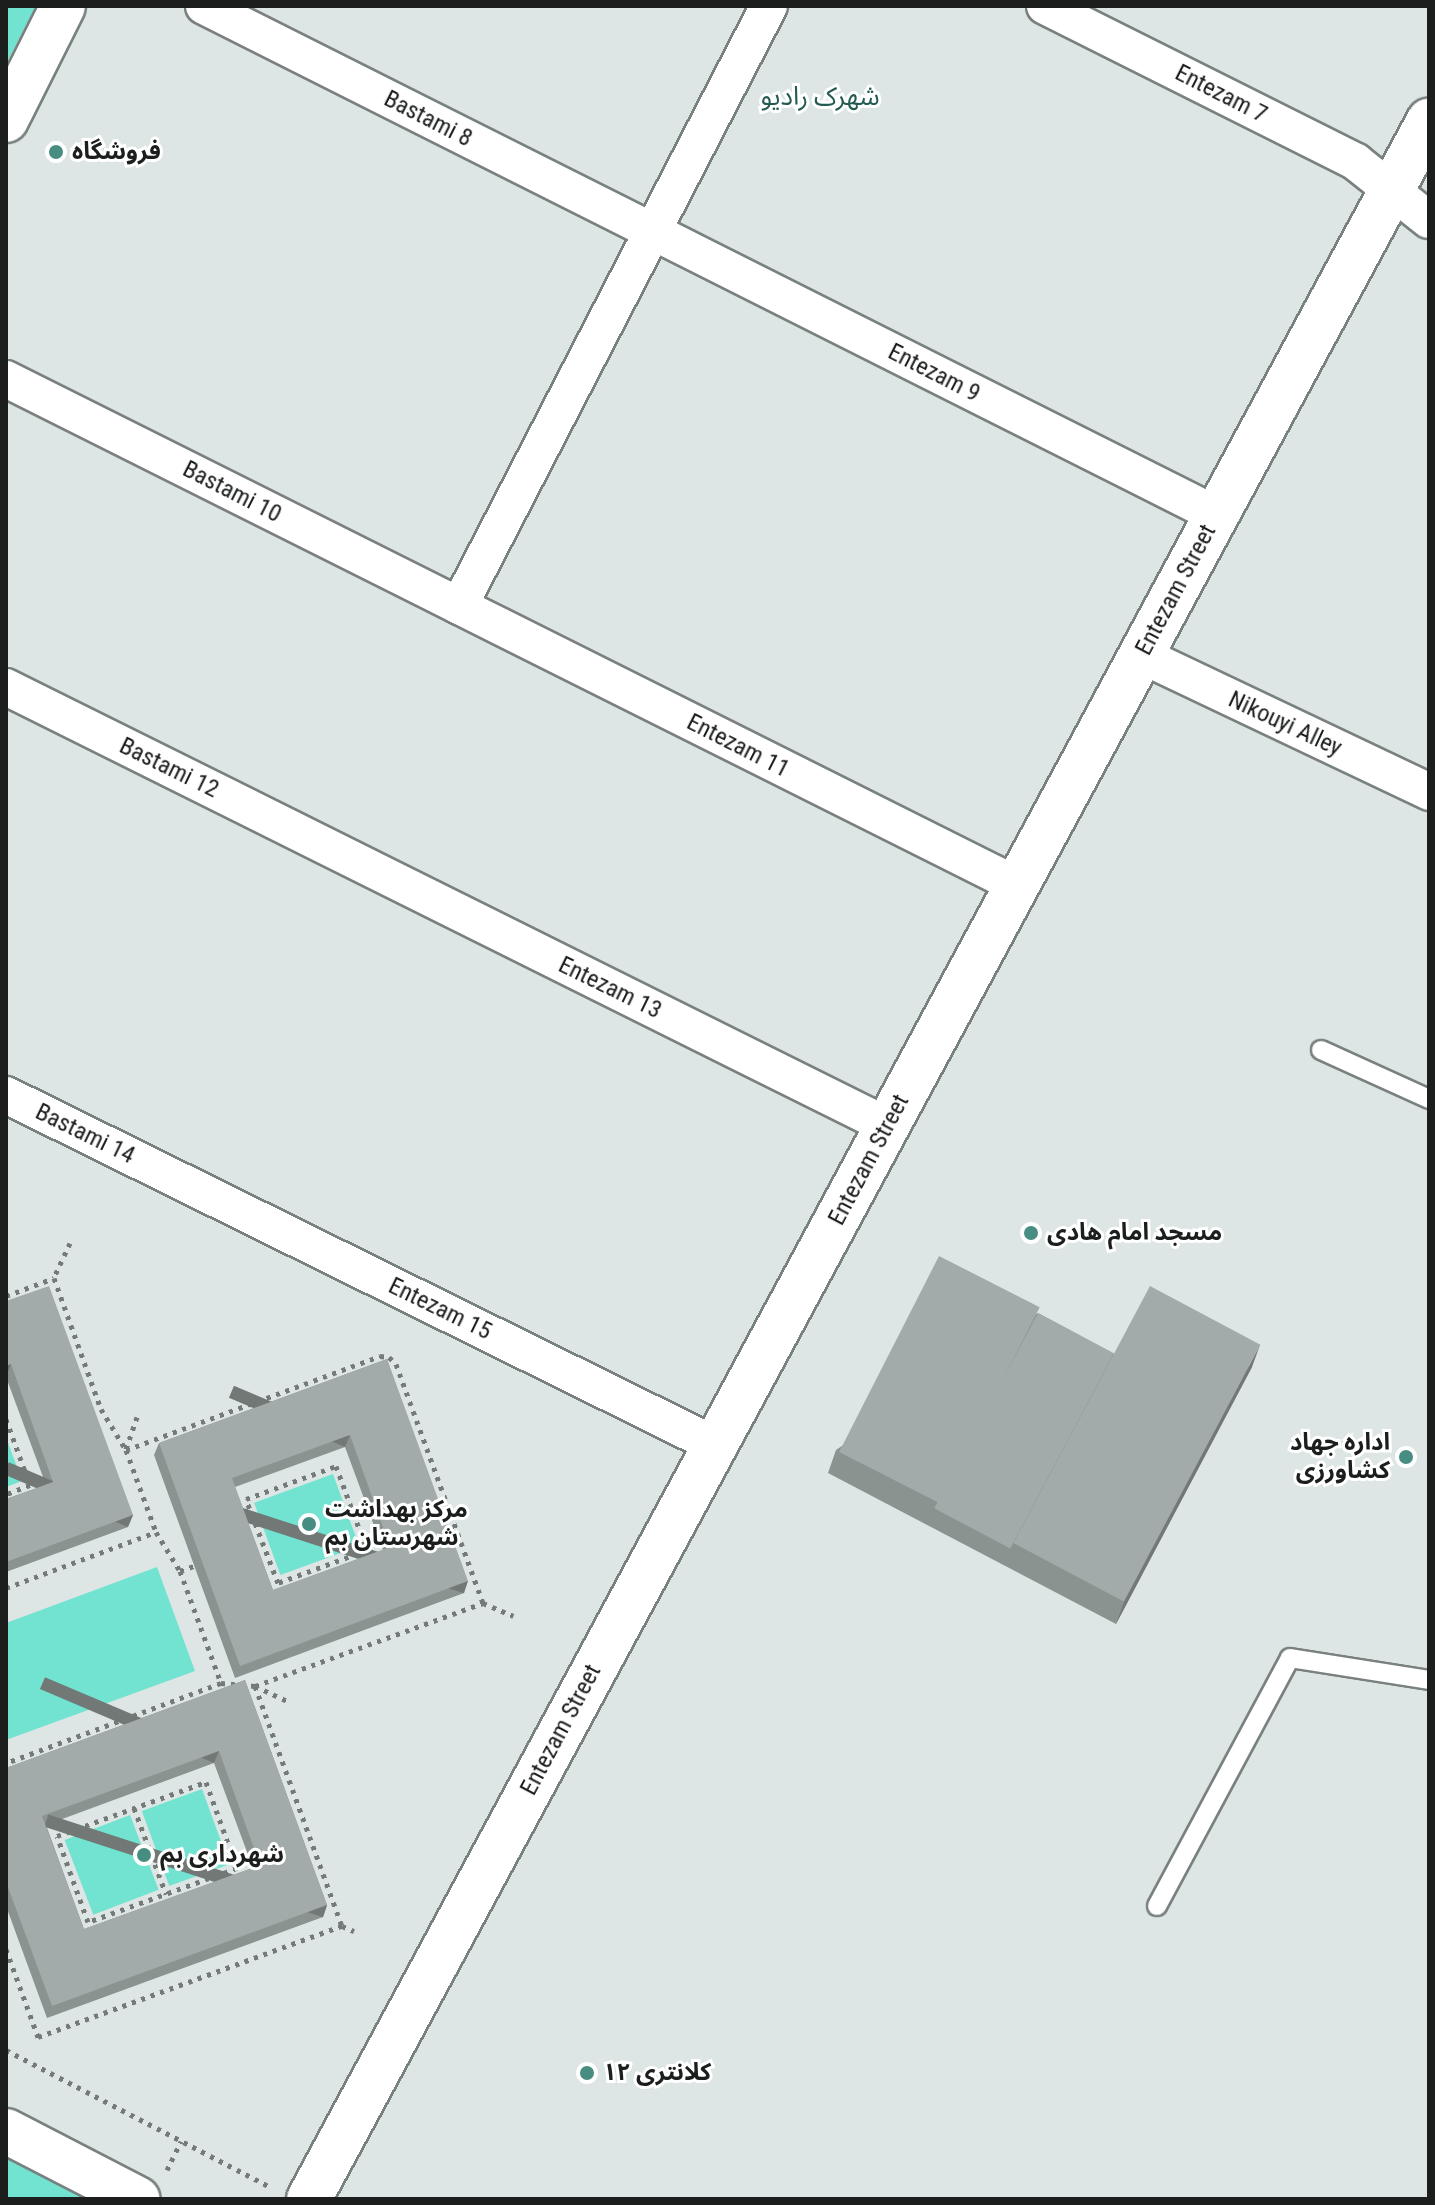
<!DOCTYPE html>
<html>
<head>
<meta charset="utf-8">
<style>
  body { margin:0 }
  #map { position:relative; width:1435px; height:2205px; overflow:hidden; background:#dde6e4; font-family:"Roboto Condensed","Noto Sans Arabic",sans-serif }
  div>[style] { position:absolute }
  .green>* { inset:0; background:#72e3d1; transform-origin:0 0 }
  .path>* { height:5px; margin-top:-2.5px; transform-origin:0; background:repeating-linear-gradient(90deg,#747a78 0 4px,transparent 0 10px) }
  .roads { filter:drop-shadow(2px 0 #79817f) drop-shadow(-2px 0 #79817f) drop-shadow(0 2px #79817f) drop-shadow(0 -2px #79817f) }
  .service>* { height:18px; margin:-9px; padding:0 9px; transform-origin:9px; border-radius:9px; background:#fff }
  .minor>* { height:36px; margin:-18px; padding:0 18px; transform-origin:18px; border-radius:18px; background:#fff }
  .tertiary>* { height:44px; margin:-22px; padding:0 22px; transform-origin:22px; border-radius:22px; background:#fff }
  .primary>* { height:44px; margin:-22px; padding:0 22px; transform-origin:22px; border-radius:22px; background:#fff }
  .wall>* { inset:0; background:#8b9391 }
  .shaded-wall>* { inset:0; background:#717876; transform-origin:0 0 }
  .building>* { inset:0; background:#a2aba9; transform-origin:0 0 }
  .dots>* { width:22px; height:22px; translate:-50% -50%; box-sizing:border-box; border:4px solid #fff; border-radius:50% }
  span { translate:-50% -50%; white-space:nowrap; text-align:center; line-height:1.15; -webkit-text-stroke:6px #fff; paint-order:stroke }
  .street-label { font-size:24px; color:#1b1e1d }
  .poi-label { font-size:24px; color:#1b1e1d; font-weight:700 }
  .left { translate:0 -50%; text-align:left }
  .right { translate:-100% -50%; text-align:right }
  .neighbourhood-label { font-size:26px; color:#235a52 }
  .frame { position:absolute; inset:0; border:8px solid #1b1e1d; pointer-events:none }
</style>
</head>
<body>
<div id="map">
  <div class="green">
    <div style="clip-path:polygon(6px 6px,36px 6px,6px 64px)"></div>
    <div style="clip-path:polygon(6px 1437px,22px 1481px,6px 1487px)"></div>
    <div style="left:333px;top:1474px;width:77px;height:84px;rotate:70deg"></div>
    <div style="clip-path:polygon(157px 1567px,195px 1671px,6px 1740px,6px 1623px)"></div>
    <div style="left:202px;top:1789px;width:80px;height:64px;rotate:70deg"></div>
    <div style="left:130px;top:1815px;width:80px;height:70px;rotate:69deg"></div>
    <div style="clip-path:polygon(6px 2158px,86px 2199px,6px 2199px)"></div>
  </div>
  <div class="path">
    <div style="left:70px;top:1243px;width:38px;rotate:115deg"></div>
    <div style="left:54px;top:1278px;width:139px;rotate:70.3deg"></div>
    <div style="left:101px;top:1409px;width:48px;rotate:58.6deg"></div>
    <div style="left:126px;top:1450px;width:87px;rotate:69.9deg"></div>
    <div style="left:6px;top:1296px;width:51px;rotate:-20.6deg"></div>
    <div style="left:6px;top:1419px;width:70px;rotate:70deg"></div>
    <div style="left:30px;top:1485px;width:26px;rotate:159deg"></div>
    <div style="left:126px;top:1449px;width:34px;rotate:-71deg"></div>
    <div style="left:126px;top:1450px;width:271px;rotate:-20.3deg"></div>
    <div style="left:380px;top:1356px;width:9px;rotate:6deg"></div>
    <div style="left:389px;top:1357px;width:10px;rotate:45deg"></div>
    <div style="left:396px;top:1364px;width:254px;rotate:70deg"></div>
    <div style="left:483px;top:1603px;width:33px;rotate:23deg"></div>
    <div style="left:336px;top:1466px;width:90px;rotate:69.7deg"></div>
    <div style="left:367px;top:1550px;width:95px;rotate:159.7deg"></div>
    <div style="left:278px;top:1583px;width:90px;rotate:-110.9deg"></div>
    <div style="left:246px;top:1499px;width:96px;rotate:-20.1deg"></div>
    <div style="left:180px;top:1571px;width:20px;rotate:-20deg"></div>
    <div style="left:6px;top:1588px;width:160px;rotate:-20.5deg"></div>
    <div style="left:156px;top:1532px;width:46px;rotate:58.4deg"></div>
    <div style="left:180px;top:1571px;width:119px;rotate:69.9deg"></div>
    <div style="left:221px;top:1683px;width:229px;rotate:159.6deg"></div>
    <div style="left:221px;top:1683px;width:34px;rotate:5deg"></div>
    <div style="left:255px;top:1686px;width:38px;rotate:25deg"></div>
    <div style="left:255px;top:1686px;width:255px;rotate:70.1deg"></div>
    <div style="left:255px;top:1686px;width:243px;rotate:-20deg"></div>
    <div style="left:206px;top:1782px;width:91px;rotate:70.2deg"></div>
    <div style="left:237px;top:1868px;width:158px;rotate:160.1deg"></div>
    <div style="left:88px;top:1922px;width:91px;rotate:-109.8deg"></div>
    <div style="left:57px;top:1836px;width:158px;rotate:-19.9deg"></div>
    <div style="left:134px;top:1808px;width:92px;rotate:69.6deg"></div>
    <div style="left:6px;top:1949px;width:94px;rotate:70deg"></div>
    <div style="left:38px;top:2037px;width:324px;rotate:-20.1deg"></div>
    <div style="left:342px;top:1926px;width:13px;rotate:23deg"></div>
    <div style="left:6px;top:2050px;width:297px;rotate:27.4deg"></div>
    <div style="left:167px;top:2170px;width:32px;rotate:-64deg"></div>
  </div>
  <div class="roads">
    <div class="service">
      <div style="left:1321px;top:1050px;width:119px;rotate:24.4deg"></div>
      <div style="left:1157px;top:1906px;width:281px;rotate:-61.8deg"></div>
      <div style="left:1290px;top:1658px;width:141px;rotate:9deg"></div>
    </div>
    <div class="minor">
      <div style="left:204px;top:6px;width:1134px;rotate:26.68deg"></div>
      <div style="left:1045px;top:6px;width:348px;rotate:26.6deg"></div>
      <div style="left:1356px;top:162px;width:93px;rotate:38.5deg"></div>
      <div style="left:6px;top:379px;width:1131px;rotate:26.59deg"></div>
      <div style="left:459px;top:606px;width:675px;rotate:-62.68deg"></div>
      <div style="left:1141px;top:655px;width:319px;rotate:25.4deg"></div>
      <div style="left:6px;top:687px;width:985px;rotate:26.46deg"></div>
      <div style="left:6px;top:1095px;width:791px;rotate:26.27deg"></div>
    </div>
    <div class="tertiary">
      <div style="left:6px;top:120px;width:127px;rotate:-63.4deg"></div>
      <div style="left:309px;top:2199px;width:2361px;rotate:-61.68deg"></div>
    </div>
    <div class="primary">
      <div style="left:6px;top:2131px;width:148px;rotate:27.3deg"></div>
    </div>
  </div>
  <div class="wall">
    <div style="clip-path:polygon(6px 1301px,133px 1515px,128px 1527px,6px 1572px,6px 1499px,46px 1485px,6px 1377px)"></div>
    <div style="clip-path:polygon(1038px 1313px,1114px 1354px,1252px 1367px,1116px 1624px,828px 1473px,836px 1450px)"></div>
    <div style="clip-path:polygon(evenodd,387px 1359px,464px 1593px,235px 1678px,154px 1455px,159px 1443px,387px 1359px,345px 1447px,383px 1550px,273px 1590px,235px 1487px,345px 1447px)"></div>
    <div style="clip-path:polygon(evenodd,245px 1680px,327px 1905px,323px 1917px,47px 2018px,6px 1906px,6px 1768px,245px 1680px,214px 1763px,253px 1868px,84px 1929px,46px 1825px,214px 1763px)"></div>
  </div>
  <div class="shaded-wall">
    <div style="clip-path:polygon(1260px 1345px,1252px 1367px,1116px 1624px,1124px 1602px)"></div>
    <div style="clip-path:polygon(11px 1364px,6px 1377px,6px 1366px)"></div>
    <div style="left:350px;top:1435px;width:13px;height:126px;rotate:113deg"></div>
    <div style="left:133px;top:1515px;width:13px;height:135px;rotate:113deg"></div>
    <div style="left:468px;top:1581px;width:13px;height:243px;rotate:108deg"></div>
    <div style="left:219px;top:1751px;width:13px;height:189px;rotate:113deg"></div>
    <div style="left:327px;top:1905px;width:13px;height:293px;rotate:108deg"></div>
  </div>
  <div class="building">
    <div style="left:939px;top:1256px;width:113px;height:220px;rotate:27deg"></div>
    <div style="clip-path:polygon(49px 1286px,133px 1515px,6px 1562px,6px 1499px,53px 1482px,11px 1364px,6px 1366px,6px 1301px)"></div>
    <div style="left:1150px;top:1286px;width:125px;height:291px;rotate:28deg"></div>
    <div style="left:1038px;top:1313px;width:86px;height:221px;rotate:28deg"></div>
    <div style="clip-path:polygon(evenodd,387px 1359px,468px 1581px,240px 1666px,159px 1443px,387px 1359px,350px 1435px,390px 1547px,273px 1590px,232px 1478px,350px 1435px)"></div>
    <div style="clip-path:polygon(evenodd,245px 1680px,327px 1905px,52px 2006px,6px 1882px,6px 1768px,245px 1680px,219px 1751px,260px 1865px,84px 1929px,42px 1816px,219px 1751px)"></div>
  </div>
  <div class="dots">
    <div style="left:56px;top:152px;background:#488d81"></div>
    <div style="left:1031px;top:1233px;background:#488d81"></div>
    <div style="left:1406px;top:1457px;background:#488d81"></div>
    <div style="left:309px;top:1524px;background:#488d81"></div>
    <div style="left:144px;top:1855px;background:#488d81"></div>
    <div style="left:587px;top:2073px;background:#488d81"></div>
  </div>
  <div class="street-label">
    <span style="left:1221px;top:94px;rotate:27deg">Entezam 7</span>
    <span style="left:428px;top:119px;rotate:27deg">Bastami 8</span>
    <span style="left:934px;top:373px;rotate:27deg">Entezam 9</span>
    <span style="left:232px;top:492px;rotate:27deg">Bastami 10</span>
    <span style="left:1176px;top:590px;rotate:-62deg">Entezam Street</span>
    <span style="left:1285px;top:724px;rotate:25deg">Nikouyi Alley</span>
    <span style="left:738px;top:746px;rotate:27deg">Entezam 11</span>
    <span style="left:169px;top:768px;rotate:26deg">Bastami 12</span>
    <span style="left:610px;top:988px;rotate:26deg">Entezam 13</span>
    <span style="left:85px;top:1134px;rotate:26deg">Bastami 14</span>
    <span style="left:869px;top:1160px;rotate:-62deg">Entezam Street</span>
    <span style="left:440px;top:1309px;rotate:26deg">Entezam 15</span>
    <span style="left:561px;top:1730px;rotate:-62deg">Entezam Street</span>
  </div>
  <div class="poi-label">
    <span class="left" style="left:72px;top:152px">فروشگاه</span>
    <span class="left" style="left:1047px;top:1233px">مسجد امام هادی</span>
    <span class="right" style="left:1390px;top:1457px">اداره جهاد<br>کشاورزی</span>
    <span class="left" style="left:325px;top:1524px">مرکز بهداشت<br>شهرستان بم</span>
    <span class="left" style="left:160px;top:1855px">شهرداری بم</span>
    <span class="left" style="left:603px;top:2073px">کلانتری ۱۲</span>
  </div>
  <div class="neighbourhood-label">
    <span style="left:820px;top:97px">شهرک رادیو</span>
  </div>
  <div class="frame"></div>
</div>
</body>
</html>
